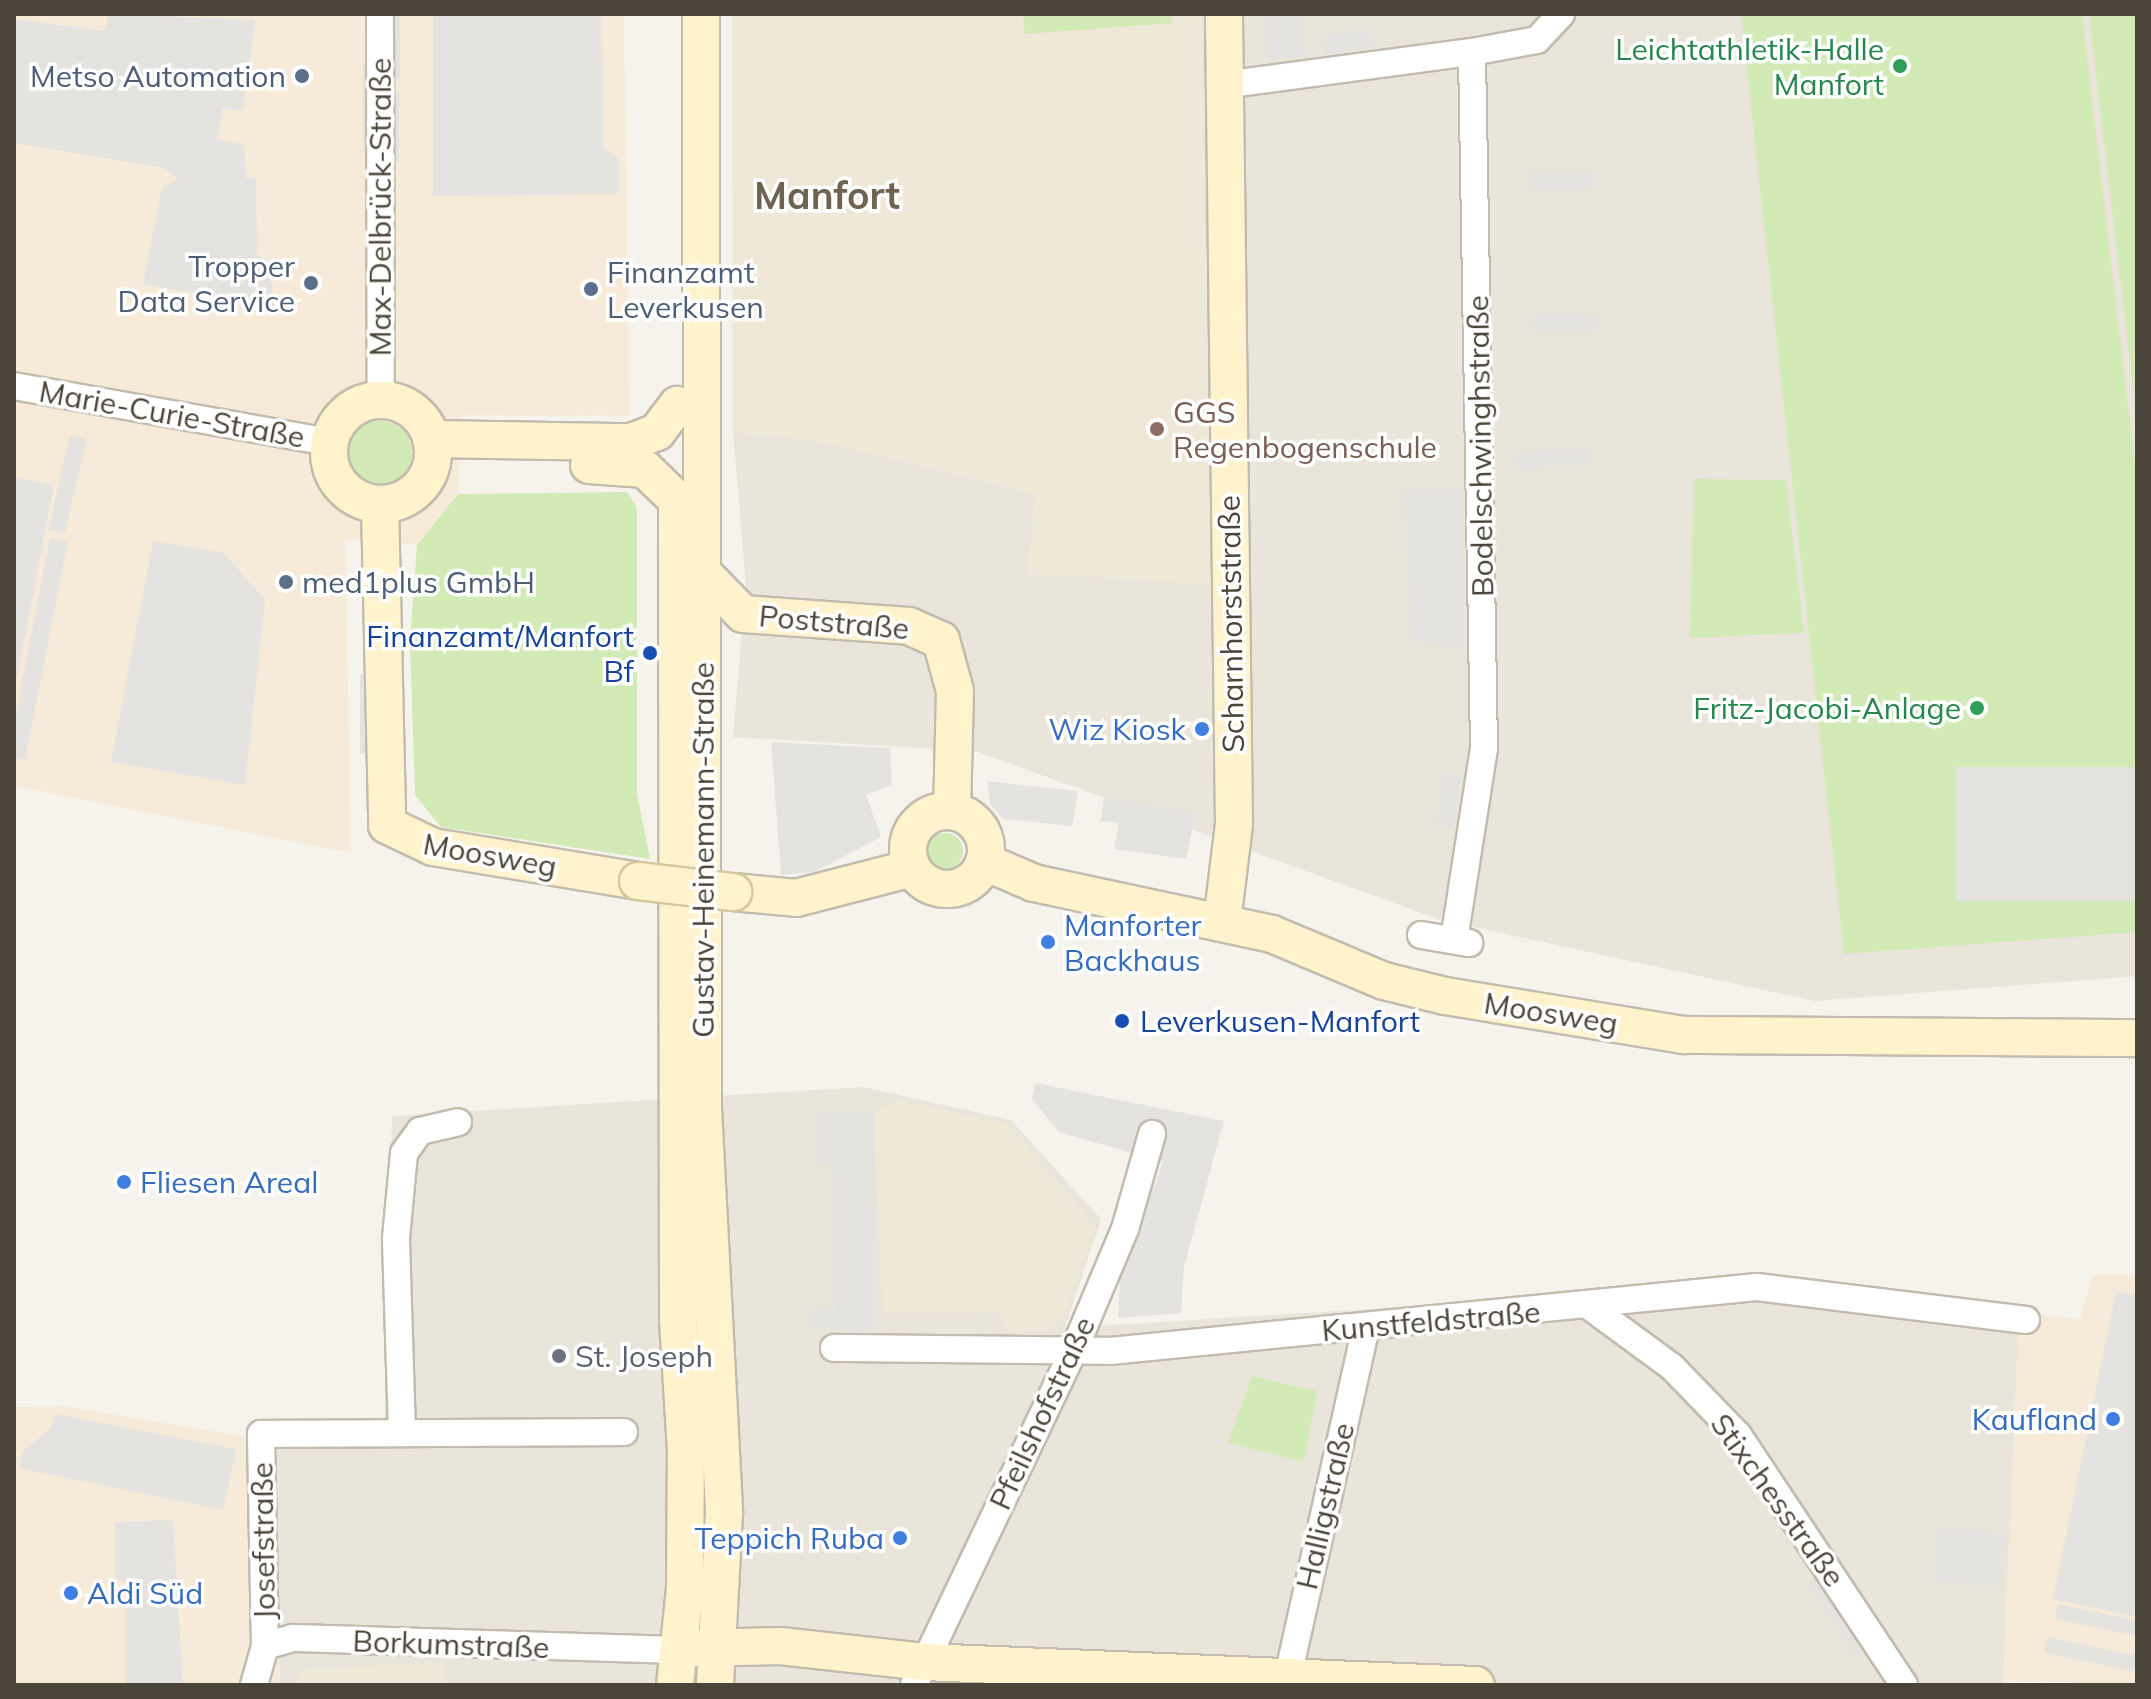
<!DOCTYPE html>
<html>
<head>
<meta charset="utf-8">
<style>
  body { margin:0 }
  #map { position:relative; width:2151px; height:1699px; overflow:hidden; background:#f6f3ec; font-family:Mulish,sans-serif }
  div>[style] { position:absolute }
  .residential>* { inset:0; background:#eae5da }
  .commercial>* { inset:0; background:#f7ead8 }
  .education>* { inset:0; background:#efe8d6 }
  .green>* { inset:0; background:#d2eab5 }
  .round { border-radius:50% }
  .parking>* { inset:0; background:#e5e3e0; transform-origin:0 0 }
  .roads { filter:drop-shadow(2px 0 #c2bbae) drop-shadow(-2px 0 #c2bbae) drop-shadow(0 2px #c2bbae) drop-shadow(0 -2px #c2bbae) }
  .street>* { height:26px; margin:-13px; padding:0 13px; transform-origin:13px; border-radius:13px; background:#fff }
  .secondary>* { height:36px; margin:-18px; padding:0 18px; transform-origin:18px; border-radius:18px; background:#fff3cd }
  .secondary>.ring { margin:-18px; padding:0; box-sizing:content-box; background:none; border:36px solid #fff3cd; border-radius:50% }
  .bridges { filter:drop-shadow(2px 0 #d6c79b) drop-shadow(-2px 0 #d6c79b) drop-shadow(0 2px #d6c79b) drop-shadow(0 -2px #d6c79b) }
  .secondary-bridge>* { height:36px; margin:-18px; padding:0 18px; transform-origin:18px; border-radius:18px; background:#fff3cd }
  .dots>* { width:22px; height:22px; translate:-50% -50%; box-sizing:border-box; border:4px solid #fff; border-radius:50% }
  span { translate:-50% -50%; white-space:nowrap; text-align:center; line-height:1.15; -webkit-text-stroke:7px #fff; paint-order:stroke }
  .leisure-label { font-size:30px; color:#27864d }
  .right { translate:-100% -50%; text-align:right }
  .service-label { font-size:30px; color:#4e5e75 }
  .left { translate:0 -50%; text-align:left }
  .street-label { font-size:30px; color:#4b4439 }
  .education-label { font-size:30px; color:#785e54 }
  .transit-label { font-size:30px; color:#164399 }
  .shop-label { font-size:30px; color:#366cbe }
  .worship-label { font-size:30px; color:#5b616d }
  .district-label { font-size:38px; color:#6e6250; font-weight:700 }
  .frame { position:absolute; inset:0; border:16px solid #4b4439; pointer-events:none }
</style>
</head>
<body>
<div id="map">
  <div class="residential">
    <div style="clip-path:polygon(1201px 14px,2137px 14px,2137px 976px,1815px 1001px,1441px 920px,975px 751px,733px 737px,746px 585px,733px 432px,811px 439px,1036px 493px,1028px 573px,1210px 583px)"></div>
    <div style="clip-path:polygon(863px 1087px,1011px 1120px,1101px 1219px,1065px 1328px,1803px 1282px,2019px 1312px,2003px 1685px,280px 1685px,271px 1441px,384px 1441px,392px 1116px)"></div>
  </div>
  <div class="commercial">
    <div style="clip-path:polygon(14px 14px,624px 14px,629px 416px,459px 415px,458px 494px,417px 545px,345px 540px,351px 853px,14px 786px)"></div>
    <div style="clip-path:polygon(2092px 1275px,2137px 1275px,2137px 1685px,2003px 1680px,2019px 1312px,2080px 1319px)"></div>
    <div style="clip-path:polygon(63px 1406px,271px 1441px,280px 1685px,14px 1685px,14px 1407px)"></div>
  </div>
  <div class="education">
    <div style="clip-path:polygon(732px 14px,1201px 14px,1210px 584px,1028px 573px,1036px 493px,811px 439px,733px 432px)"></div>
    <div style="clip-path:polygon(897px 1100px,1006px 1123px,1097px 1228px,1062px 1320px,1048px 1332px,1007px 1332px,999px 1312px,883px 1313px,874px 1112px)"></div>
    <div style="clip-path:polygon(445px 1662px,445px 1685px,293px 1685px,303px 1670px)"></div>
  </div>
  <div class="green">
    <div style="clip-path:polygon(1023px 14px,1171px 14px,1172px 23px,1025px 34px)"></div>
    <div style="clip-path:polygon(1741px 14px,2082px 14px,2137px 483px,2137px 932px,1844px 954px)"></div>
    <div style="clip-path:polygon(2089px 14px,2137px 14px,2137px 421px)"></div>
    <div class="round" style="left:348px;top:421px;width:64px;height:64px"></div>
    <div style="clip-path:polygon(1694px 479px,1786px 480px,1804px 633px,1690px 638px)"></div>
    <div style="clip-path:polygon(627px 492px,637px 507px,637px 794px,650px 859px,441px 827px,415px 795px,410px 641px,417px 545px,458px 494px)"></div>
    <div class="round" style="left:927px;top:833px;width:36px;height:36px"></div>
    <div style="clip-path:polygon(1252px 1376px,1317px 1391px,1304px 1462px,1228px 1443px)"></div>
  </div>
  <div class="parking">
    <div style="clip-path:polygon(109px 14px,255px 20px,243px 111px,223px 108px,217px 139px,244px 144px,246px 178px,256px 178px,257px 256px,269px 260px,274px 308px,143px 284px,162px 187px,179px 179px,164px 168px,14px 143px,14px 19px,104px 31px)"></div>
    <div style="left:392px;top:14px;width:8px;height:65px"></div>
    <div style="clip-path:polygon(433px 14px,601px 14px,603px 147px,618px 158px,618px 194px,433px 196px)"></div>
    <div style="clip-path:polygon(1266px 14px,1300px 14px,1306px 57px,1267px 60px)"></div>
    <div style="left:1370px;top:29px;width:20px;height:47px;rotate:81deg"></div>
    <div style="left:363px;top:65px;width:7px;height:81px"></div>
    <div style="left:392px;top:92px;width:7px;height:70px"></div>
    <div style="left:1595px;top:172px;width:17px;height:66px;rotate:90deg"></div>
    <div style="left:1598px;top:315px;width:17px;height:66px;rotate:90deg"></div>
    <div style="left:70px;top:435px;width:17px;height:97px;rotate:13deg"></div>
    <div style="left:1590px;top:448px;width:16px;height:76px;rotate:86deg"></div>
    <div style="clip-path:polygon(14px 477px,54px 485px,14px 692px)"></div>
    <div style="clip-path:polygon(1403px 490px,1463px 490px,1464px 650px,1413px 641px)"></div>
    <div style="clip-path:polygon(50px 538px,68px 541px,25px 760px,14px 758px,14px 724px)"></div>
    <div style="clip-path:polygon(153px 541px,224px 553px,265px 600px,245px 785px,111px 762px)"></div>
    <div style="left:360px;top:674px;width:8px;height:79px"></div>
    <div style="clip-path:polygon(771px 742px,890px 748px,892px 785px,866px 795px,881px 837px,814px 872px,781px 875px)"></div>
    <div style="left:2137px;top:767px;width:134px;height:181px;rotate:90deg"></div>
    <div style="left:1445px;top:772px;width:17px;height:54px;rotate:10deg"></div>
    <div style="clip-path:polygon(987px 781px,1078px 791px,1072px 826px,1003px 819px,990px 804px)"></div>
    <div style="clip-path:polygon(1104px 797px,1196px 812px,1186px 859px,1114px 849px,1119px 823px,1101px 821px)"></div>
    <div style="clip-path:polygon(1035px 1083px,1224px 1121px,1184px 1267px,1181px 1313px,1118px 1318px,1120px 1277px,1163px 1162px,1059px 1132px,1032px 1099px)"></div>
    <div style="clip-path:polygon(818px 1112px,874px 1112px,875px 1337px,806px 1325px,808px 1309px,834px 1308px,833px 1165px,817px 1164px)"></div>
    <div style="clip-path:polygon(2116px 1291px,2137px 1296px,2137px 1617px,2053px 1599px)"></div>
    <div style="clip-path:polygon(55px 1414px,236px 1449px,223px 1510px,19px 1468px,23px 1450px,50px 1430px)"></div>
    <div style="clip-path:polygon(173px 1520px,183px 1685px,126px 1685px,126px 1581px,115px 1580px,115px 1522px)"></div>
    <div style="left:1938px;top:1528px;width:67px;height:53px;rotate:5deg"></div>
    <div style="left:1822px;top:1575px;width:87px;height:16px;rotate:57deg"></div>
    <div style="left:2058px;top:1604px;width:81px;height:15px;rotate:12deg"></div>
    <div style="left:2048px;top:1637px;width:91px;height:16px;rotate:12deg"></div>
  </div>
  <div class="roads">
    <div class="street">
      <div style="left:380px;top:14px;width:386px;rotate:89.9deg"></div>
      <div style="left:1224px;top:85px;width:250px;rotate:-7.6deg"></div>
      <div style="left:14px;top:386px;width:320px;rotate:10.1deg"></div>
      <div style="left:1421px;top:935px;width:49px;rotate:9.5deg"></div>
      <div style="left:1454px;top:940px;width:194px;rotate:-81.1deg"></div>
      <div style="left:1484px;top:748px;width:696px;rotate:-90.99deg"></div>
      <div style="left:1472px;top:52px;width:66px;rotate:-10.5deg"></div>
      <div style="left:1537px;top:40px;width:35px;rotate:-47deg"></div>
      <div style="left:1589px;top:1306px;width:103px;rotate:36.3deg"></div>
      <div style="left:1672px;top:1367px;width:95px;rotate:45.9deg"></div>
      <div style="left:1738px;top:1435px;width:300px;rotate:56.4deg"></div>
      <div style="left:834px;top:1348px;width:276px;rotate:0.6deg"></div>
      <div style="left:1110px;top:1351px;width:650px;rotate:-5.65deg"></div>
      <div style="left:1757px;top:1287px;width:271px;rotate:7deg"></div>
      <div style="left:402px;top:1432px;width:194px;rotate:-91.8deg"></div>
      <div style="left:396px;top:1238px;width:85px;rotate:-84.6deg"></div>
      <div style="left:404px;top:1153px;width:27px;rotate:-54deg"></div>
      <div style="left:420px;top:1131px;width:39px;rotate:-13deg"></div>
      <div style="left:265px;top:1646px;width:212px;rotate:-91.1deg"></div>
      <div style="left:261px;top:1434px;width:363px;rotate:-0.3deg"></div>
      <div style="left:254px;top:1685px;width:41px;rotate:-74.2deg"></div>
      <div style="left:265px;top:1646px;width:29px;rotate:-16deg"></div>
      <div style="left:293px;top:1638px;width:387px;rotate:1.8deg"></div>
      <div style="left:914px;top:1685px;width:369px;rotate:-64.5deg"></div>
      <div style="left:1073px;top:1352px;width:134px;rotate:-67.1deg"></div>
      <div style="left:1125px;top:1229px;width:99px;rotate:-74.1deg"></div>
      <div style="left:1286px;top:1685px;width:367px;rotate:-77.4deg"></div>
    </div>
    <div class="secondary">
      <div style="left:701px;top:14px;width:1094px;rotate:89.9deg"></div>
      <div style="left:703px;top:1108px;width:406px;rotate:87deg"></div>
      <div style="left:724px;top:1513px;width:172px;rotate:93deg"></div>
      <div class="ring" style="left:329px;top:400px;width:68px;height:68px"></div>
      <div style="left:431px;top:439px;width:200px;rotate:0.9deg"></div>
      <div style="left:631px;top:442px;width:28px;rotate:-21deg"></div>
      <div style="left:657px;top:432px;width:34px;rotate:-53deg"></div>
      <div style="left:589px;top:465px;width:56px;rotate:4.1deg"></div>
      <div style="left:645px;top:469px;width:45px;rotate:44.1deg"></div>
      <div style="left:380px;top:505px;width:320px;rotate:88.7deg"></div>
      <div style="left:387px;top:825px;width:51px;rotate:25.6deg"></div>
      <div style="left:433px;top:847px;width:208px;rotate:9.4deg"></div>
      <div style="left:703px;top:573px;width:57px;rotate:45.7deg"></div>
      <div style="left:743px;top:614px;width:166px;rotate:4.1deg"></div>
      <div style="left:909px;top:626px;width:35px;rotate:24deg"></div>
      <div style="left:941px;top:640px;width:53px;rotate:74.6deg"></div>
      <div style="left:955px;top:691px;width:119px;rotate:91.4deg"></div>
      <div class="ring" style="left:908px;top:811px;width:42px;height:42px"></div>
      <div style="left:985px;top:862px;width:53px;rotate:23.2deg"></div>
      <div style="left:1034px;top:883px;width:243px;rotate:12.1deg"></div>
      <div style="left:1272px;top:934px;width:121px;rotate:22.8deg"></div>
      <div style="left:1384px;top:981px;width:63px;rotate:13.8deg"></div>
      <div style="left:1445px;top:996px;width:242px;rotate:9.3deg"></div>
      <div style="left:1684px;top:1035px;width:453px;rotate:0.4deg"></div>
      <div style="left:733px;top:892px;width:63px;rotate:5.4deg"></div>
      <div style="left:796px;top:898px;width:120px;rotate:-14.5deg"></div>
      <div style="left:1222px;top:922px;width:99px;rotate:-83deg"></div>
      <div style="left:1234px;top:824px;width:810px;rotate:-90.71deg"></div>
      <div style="left:696px;top:1648px;width:84px;rotate:-1.4deg"></div>
      <div style="left:780px;top:1646px;width:145px;rotate:6.3deg"></div>
      <div style="left:924px;top:1662px;width:552px;rotate:2.39deg"></div>
      <div style="left:675px;top:1685px;width:98px;rotate:-84.1deg"></div>
      <div style="left:685px;top:1588px;width:137px;rotate:-89.6deg"></div>
      <div style="left:686px;top:1451px;width:131px;rotate:-93.5deg"></div>
      <div style="left:678px;top:1320px;width:813px;rotate:-90.07deg"></div>
    </div>
  </div>
  <div class="bridges">
    <div class="secondary-bridge">
      <div style="left:638px;top:881px;width:96px;rotate:6.6deg"></div>
    </div>
  </div>
  <div class="dots">
    <div style="left:1900px;top:66px;background:#2e9e5b"></div>
    <div style="left:302px;top:76px;background:#5c6f8a"></div>
    <div style="left:311px;top:283px;background:#5c6f8a"></div>
    <div style="left:591px;top:289px;background:#5c6f8a"></div>
    <div style="left:1157px;top:429px;background:#8d6e63"></div>
    <div style="left:286px;top:582px;background:#5c6f8a"></div>
    <div style="left:650px;top:653px;background:#1a4fb4"></div>
    <div style="left:1977px;top:708px;background:#2e9e5b"></div>
    <div style="left:1202px;top:729px;background:#3f7fe0"></div>
    <div style="left:1048px;top:942px;background:#3f7fe0"></div>
    <div style="left:1122px;top:1021px;background:#1a4fb4"></div>
    <div style="left:124px;top:1182px;background:#3f7fe0"></div>
    <div style="left:559px;top:1356px;background:#6b7280"></div>
    <div style="left:2113px;top:1419px;background:#3f7fe0"></div>
    <div style="left:900px;top:1538px;background:#3f7fe0"></div>
    <div style="left:71px;top:1593px;background:#3f7fe0"></div>
  </div>
  <div class="leisure-label">
    <span class="right" style="left:1884px;top:66px">Leichtathletik-Halle<br>Manfort</span>
    <span class="right" style="left:1961px;top:708px">Fritz-Jacobi-Anlage</span>
  </div>
  <div class="service-label">
    <span class="right" style="left:286px;top:76px">Metso Automation</span>
    <span class="right" style="left:295px;top:283px">Tropper<br>Data Service</span>
    <span class="left" style="left:607px;top:289px">Finanzamt<br>Leverkusen</span>
    <span class="left" style="left:302px;top:582px">med1plus GmbH</span>
  </div>
  <div class="street-label">
    <span style="left:380px;top:207px;rotate:-90deg">Max-Delbrück-Straße</span>
    <span style="left:172px;top:414px;rotate:10deg">Marie-Curie-Straße</span>
    <span style="left:1480px;top:446px;rotate:-91deg">Bodelschwinghstraße</span>
    <span style="left:834px;top:622px;rotate:5deg">Poststraße</span>
    <span style="left:1231px;top:624px;rotate:-91deg">Scharnhorststraße</span>
    <span style="left:703px;top:850px;rotate:-90deg">Gustav-Heinemann-Straße</span>
    <span style="left:490px;top:855px;rotate:10deg">Moosweg</span>
    <span style="left:1551px;top:1013px;rotate:9deg">Moosweg</span>
    <span style="left:1431px;top:1321px;rotate:-5deg">Kunstfeldstraße</span>
    <span style="left:1042px;top:1413px;rotate:-65deg">Pfeilshofstraße</span>
    <span style="left:1778px;top:1500px;rotate:54deg">Stixchesstraße</span>
    <span style="left:1325px;top:1506px;rotate:-77deg">Halligstraße</span>
    <span style="left:263px;top:1541px;rotate:-91deg">Josefstraße</span>
    <span style="left:451px;top:1644px;rotate:2deg">Borkumstraße</span>
  </div>
  <div class="education-label">
    <span class="left" style="left:1173px;top:429px">GGS<br>Regenbogenschule</span>
  </div>
  <div class="transit-label">
    <span class="right" style="left:634px;top:653px">Finanzamt/Manfort<br>Bf</span>
    <span class="left" style="left:1140px;top:1021px">Leverkusen-Manfort</span>
  </div>
  <div class="shop-label">
    <span class="right" style="left:1186px;top:729px">Wiz Kiosk</span>
    <span class="left" style="left:1064px;top:942px">Manforter<br>Backhaus</span>
    <span class="left" style="left:140px;top:1182px">Fliesen Areal</span>
    <span class="right" style="left:2097px;top:1419px">Kaufland</span>
    <span class="right" style="left:884px;top:1538px">Teppich Ruba</span>
    <span class="left" style="left:87px;top:1593px">Aldi Süd</span>
  </div>
  <div class="worship-label">
    <span class="left" style="left:575px;top:1356px">St. Joseph</span>
  </div>
  <div class="district-label">
    <span style="left:827px;top:196px">Manfort</span>
  </div>
  <div class="frame"></div>
</div>
</body>
</html>
